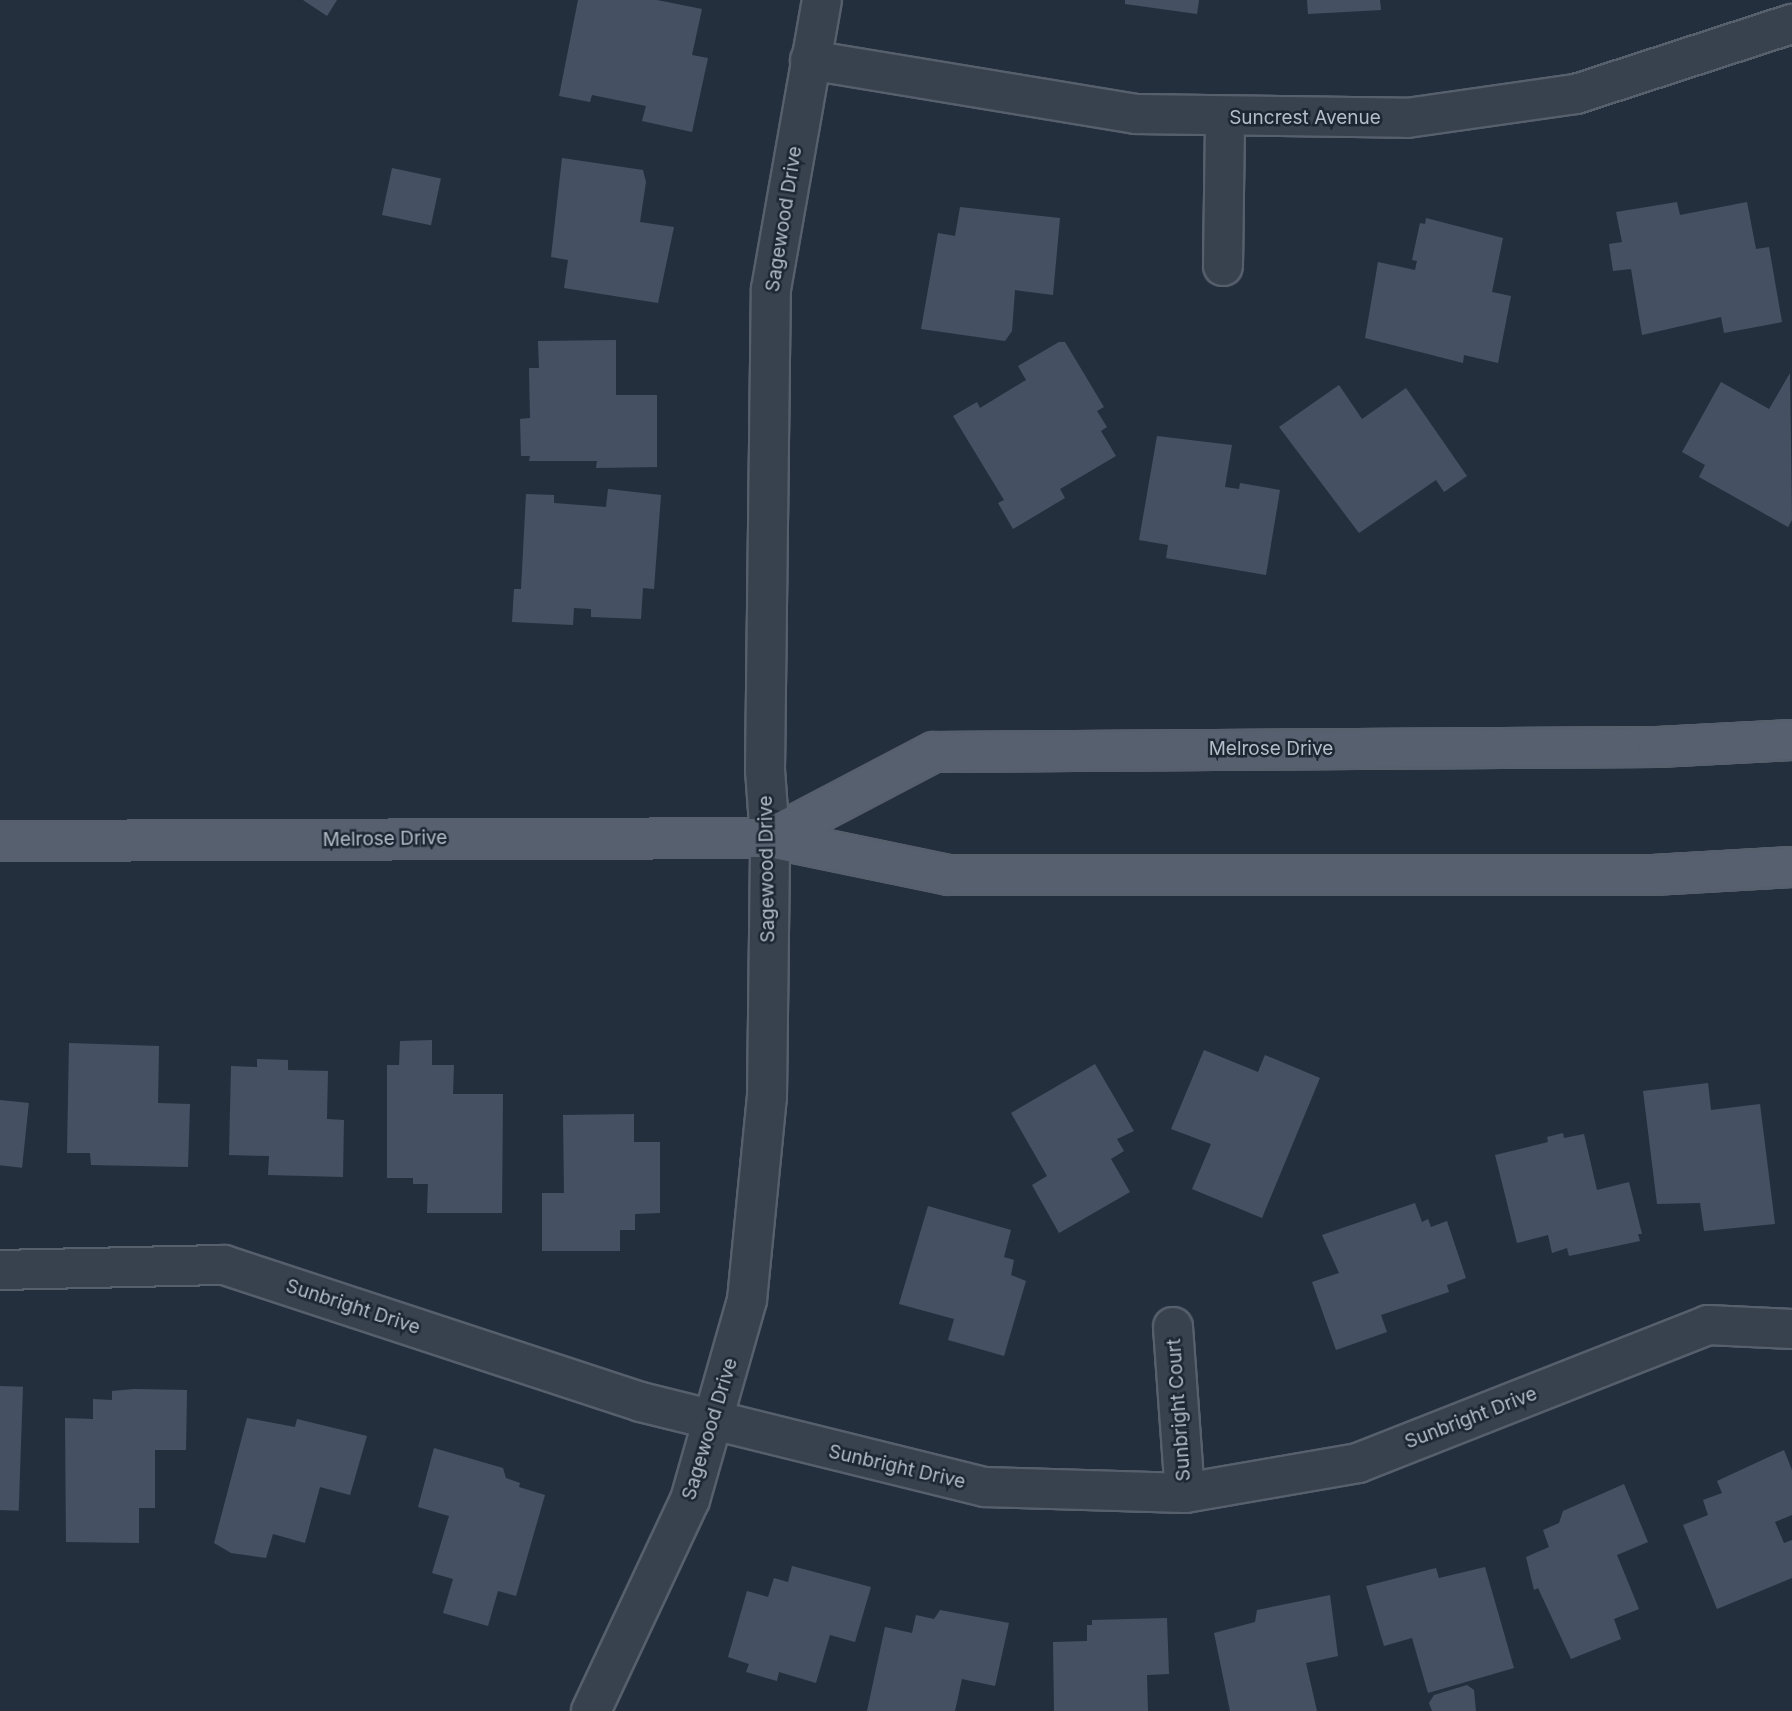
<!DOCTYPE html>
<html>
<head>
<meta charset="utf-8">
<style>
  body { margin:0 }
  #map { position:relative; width:1792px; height:1711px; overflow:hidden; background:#242f3e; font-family:Inter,sans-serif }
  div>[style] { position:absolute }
  .building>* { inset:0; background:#455162; transform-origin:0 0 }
  .roads { filter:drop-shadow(2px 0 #565f6c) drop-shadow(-2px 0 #565f6c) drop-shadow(0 2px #565f6c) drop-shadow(0 -2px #565f6c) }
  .minor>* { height:38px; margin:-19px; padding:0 19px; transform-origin:19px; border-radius:19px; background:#38414e }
  .major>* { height:38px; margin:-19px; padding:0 19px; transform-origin:19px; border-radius:19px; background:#56606e }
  span { translate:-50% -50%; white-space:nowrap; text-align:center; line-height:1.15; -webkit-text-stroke:5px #1d2633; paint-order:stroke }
  .street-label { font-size:19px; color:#b4bcc9 }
</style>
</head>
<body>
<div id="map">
  <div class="building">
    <div style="clip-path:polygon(303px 0,337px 0,327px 16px)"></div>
    <div style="clip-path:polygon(578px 0,657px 0,702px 9px,692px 55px,708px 58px,692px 132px,642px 121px,646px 106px,592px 95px,590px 102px,559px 96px)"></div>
    <div style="clip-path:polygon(1125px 0,1199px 0,1197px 14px,1125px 4px)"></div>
    <div style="clip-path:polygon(1307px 0,1380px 0,1381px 10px,1308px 14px)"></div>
    <div style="clip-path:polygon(562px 158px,643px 170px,646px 182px,640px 222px,674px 227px,658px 303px,564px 288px,568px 260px,551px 257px)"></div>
    <div style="left:392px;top:168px;width:50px;height:48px;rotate:12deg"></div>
    <div style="clip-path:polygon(1677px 202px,1680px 215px,1747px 202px,1756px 249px,1769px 247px,1782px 322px,1724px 333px,1721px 317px,1642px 335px,1631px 269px,1613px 271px,1609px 244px,1622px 242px,1616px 212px)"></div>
    <div style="clip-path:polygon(960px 207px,1060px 218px,1053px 295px,1015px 290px,1012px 331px,1005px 341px,921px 329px,938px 233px,955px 236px)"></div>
    <div style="clip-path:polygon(1426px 218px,1503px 238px,1492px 292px,1511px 296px,1498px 363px,1464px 355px,1463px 363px,1365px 338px,1378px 262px,1415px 270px,1417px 261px,1412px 260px,1420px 223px,1425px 224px)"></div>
    <div style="clip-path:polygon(616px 340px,616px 395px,657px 395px,657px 467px,596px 468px,597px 461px,529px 461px,530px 456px,521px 456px,520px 419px,530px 418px,529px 368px,539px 368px,538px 341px)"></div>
    <div style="clip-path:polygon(1059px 342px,1065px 342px,1104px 407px,1097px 411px,1107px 427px,1101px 431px,1116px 456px,1060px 489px,1065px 498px,1013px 529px,998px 503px,1004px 500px,953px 416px,977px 402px,980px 408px,1026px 380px,1018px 366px)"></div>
    <div style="clip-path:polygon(1790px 373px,1792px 520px,1788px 527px,1699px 477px,1705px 465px,1682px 452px,1721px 382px,1769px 409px)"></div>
    <div style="clip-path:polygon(1339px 385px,1362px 419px,1406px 388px,1467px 476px,1444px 492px,1436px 480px,1359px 533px,1279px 427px)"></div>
    <div style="clip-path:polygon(1157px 436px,1232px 445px,1225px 487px,1239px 489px,1240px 483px,1280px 490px,1266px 575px,1166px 558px,1168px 545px,1139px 540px)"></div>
    <div style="clip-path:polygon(608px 489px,661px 495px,654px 589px,643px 588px,641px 619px,591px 617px,591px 609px,574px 608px,573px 625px,512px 622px,514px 589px,521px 589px,526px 494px,554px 495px,554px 503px,606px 507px)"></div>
    <div style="clip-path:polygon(432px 1040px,432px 1065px,454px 1065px,453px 1094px,503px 1094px,502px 1213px,427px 1213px,428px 1184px,413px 1184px,413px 1178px,387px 1178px,387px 1065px,399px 1065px,400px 1041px)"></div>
    <div style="clip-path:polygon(69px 1043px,159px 1046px,158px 1103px,190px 1104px,188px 1167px,91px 1165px,90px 1153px,67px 1153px)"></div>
    <div style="clip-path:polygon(1204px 1050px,1258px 1072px,1265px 1055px,1320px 1078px,1262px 1218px,1192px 1189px,1211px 1144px,1171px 1129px)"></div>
    <div style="clip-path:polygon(257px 1059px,288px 1060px,288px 1070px,328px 1071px,327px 1119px,344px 1120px,343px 1177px,268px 1175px,269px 1156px,229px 1155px,231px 1066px,257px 1067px)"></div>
    <div style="clip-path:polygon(1095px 1064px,1134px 1131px,1117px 1139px,1124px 1151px,1111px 1159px,1130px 1192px,1059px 1233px,1032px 1185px,1047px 1176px,1011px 1113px)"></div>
    <div style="clip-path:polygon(1708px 1083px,1711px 1110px,1760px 1104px,1775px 1224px,1704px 1231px,1700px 1203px,1657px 1204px,1643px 1091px)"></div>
    <div style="left:0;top:1100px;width:29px;height:65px;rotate:6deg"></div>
    <div style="clip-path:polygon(634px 1114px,634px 1142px,660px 1142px,660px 1213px,635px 1214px,635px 1230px,620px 1230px,620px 1251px,542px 1251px,542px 1193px,564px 1193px,563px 1115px)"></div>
    <div style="clip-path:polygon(1563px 1133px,1564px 1138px,1584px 1134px,1597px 1190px,1629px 1182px,1642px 1234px,1638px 1234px,1640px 1241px,1569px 1256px,1567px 1248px,1552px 1253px,1548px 1235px,1517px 1243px,1495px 1155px,1548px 1142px,1547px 1137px)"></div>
    <div style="clip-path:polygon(1415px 1203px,1422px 1222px,1428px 1219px,1431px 1227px,1447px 1221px,1466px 1278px,1447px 1285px,1449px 1292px,1381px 1315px,1387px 1332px,1336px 1350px,1312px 1282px,1339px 1273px,1322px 1235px)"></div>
    <div style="clip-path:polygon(928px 1206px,1011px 1230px,1004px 1257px,1014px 1260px,1011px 1275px,1026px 1281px,1004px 1356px,948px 1340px,954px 1319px,899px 1304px)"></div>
    <div style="left:0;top:1386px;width:23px;height:124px;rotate:2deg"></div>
    <div style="clip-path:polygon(134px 1389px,187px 1390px,186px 1450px,155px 1450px,155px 1508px,139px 1508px,139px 1543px,66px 1542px,65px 1418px,93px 1419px,93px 1399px,112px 1400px,112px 1391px)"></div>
    <div style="clip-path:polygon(247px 1418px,295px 1427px,297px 1419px,367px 1436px,350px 1495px,320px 1487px,305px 1543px,273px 1534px,266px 1558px,231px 1553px,214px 1543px)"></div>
    <div style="clip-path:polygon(434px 1448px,503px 1468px,506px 1478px,520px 1483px,519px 1487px,545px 1495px,516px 1596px,498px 1591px,488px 1626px,443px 1613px,453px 1579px,432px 1573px,449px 1516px,418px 1507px)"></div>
    <div style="clip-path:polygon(1784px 1450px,1792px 1470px,1792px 1515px,1775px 1522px,1784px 1543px,1792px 1540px,1792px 1578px,1717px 1609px,1683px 1525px,1708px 1515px,1703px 1500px,1722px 1493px,1717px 1481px)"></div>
    <div style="clip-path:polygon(1624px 1484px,1648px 1542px,1617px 1555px,1639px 1609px,1614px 1619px,1621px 1639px,1571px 1659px,1538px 1588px,1534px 1590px,1526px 1557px,1549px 1547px,1543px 1530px,1559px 1523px,1563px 1511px)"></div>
    <div style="clip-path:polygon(792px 1566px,871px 1587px,855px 1642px,830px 1635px,816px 1683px,779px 1672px,777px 1681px,746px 1672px,749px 1664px,728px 1657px,747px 1591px,768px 1597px,774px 1578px,788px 1582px)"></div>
    <div style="clip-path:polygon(1485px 1567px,1514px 1668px,1428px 1693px,1412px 1638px,1384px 1646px,1366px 1586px,1436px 1568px,1439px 1578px)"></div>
    <div style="clip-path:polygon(1330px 1595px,1338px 1656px,1306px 1663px,1317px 1711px,1230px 1711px,1214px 1633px,1255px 1622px,1257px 1610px)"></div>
    <div style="clip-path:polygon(940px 1610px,1009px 1623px,995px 1686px,962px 1679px,955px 1711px,867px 1711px,885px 1627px,912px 1633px,916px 1615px,934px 1619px)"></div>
    <div style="clip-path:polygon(1167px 1618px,1169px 1674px,1147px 1675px,1148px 1711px,1054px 1711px,1053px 1642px,1087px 1641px,1087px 1625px,1092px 1625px,1092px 1620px)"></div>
    <div style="clip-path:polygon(1467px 1685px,1474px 1690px,1476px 1711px,1432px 1711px,1429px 1703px,1434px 1695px)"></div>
  </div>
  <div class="roads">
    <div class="minor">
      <div style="left:810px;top:60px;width:330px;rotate:9.4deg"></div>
      <div style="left:1136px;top:114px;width:271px;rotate:0.8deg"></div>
      <div style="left:1407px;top:118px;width:171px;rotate:-8.1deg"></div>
      <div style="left:1576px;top:94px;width:227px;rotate:-18deg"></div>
      <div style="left:1223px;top:266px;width:148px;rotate:-89.2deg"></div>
      <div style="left:0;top:1270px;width:224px;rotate:-1.3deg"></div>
      <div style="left:224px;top:1265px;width:439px;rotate:18.2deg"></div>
      <div style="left:641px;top:1402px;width:354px;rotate:13.9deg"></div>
      <div style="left:985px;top:1487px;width:200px;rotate:1.7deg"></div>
      <div style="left:1185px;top:1493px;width:176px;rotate:-9.8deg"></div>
      <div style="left:1358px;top:1463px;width:376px;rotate:-21.5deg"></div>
      <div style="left:1708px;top:1325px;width:84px;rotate:2.7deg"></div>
      <div style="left:1173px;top:1327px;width:166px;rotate:85.9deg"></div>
      <div style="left:591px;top:1711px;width:233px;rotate:-64.9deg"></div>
      <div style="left:690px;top:1500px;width:208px;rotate:-74.1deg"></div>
      <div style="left:747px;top:1300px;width:204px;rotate:-84.4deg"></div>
      <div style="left:767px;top:1097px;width:259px;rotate:-89.3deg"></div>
      <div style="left:770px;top:838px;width:68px;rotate:-94.2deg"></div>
      <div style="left:765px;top:770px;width:481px;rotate:-89.3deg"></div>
      <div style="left:771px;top:289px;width:293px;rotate:-80deg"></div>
    </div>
    <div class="major">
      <div style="left:770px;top:838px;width:185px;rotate:-27.7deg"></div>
      <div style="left:934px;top:752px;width:724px;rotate:-0.4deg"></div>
      <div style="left:1658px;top:747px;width:134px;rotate:-3deg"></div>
      <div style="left:0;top:841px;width:770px;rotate:-0.22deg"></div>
      <div style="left:770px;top:838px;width:182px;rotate:11.7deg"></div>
      <div style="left:948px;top:875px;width:705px"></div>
      <div style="left:1653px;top:875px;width:139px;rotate:-3.3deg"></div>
    </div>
  </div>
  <div class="street-label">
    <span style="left:1305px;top:118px">Suncrest Avenue</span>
    <span style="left:784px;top:219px;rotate:-81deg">Sagewood Drive</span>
    <span style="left:1271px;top:749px">Melrose Drive</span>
    <span style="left:385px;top:839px;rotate:-1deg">Melrose Drive</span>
    <span style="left:767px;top:869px;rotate:-91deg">Sagewood Drive</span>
    <span style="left:353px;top:1307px;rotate:18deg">Sunbright Drive</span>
    <span style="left:1179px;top:1410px;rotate:-94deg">Sunbright Court</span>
    <span style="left:1471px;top:1418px;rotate:-21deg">Sunbright Drive</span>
    <span style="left:710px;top:1429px;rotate:-73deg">Sagewood Drive</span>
    <span style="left:897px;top:1467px;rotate:13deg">Sunbright Drive</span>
  </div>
</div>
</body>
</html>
